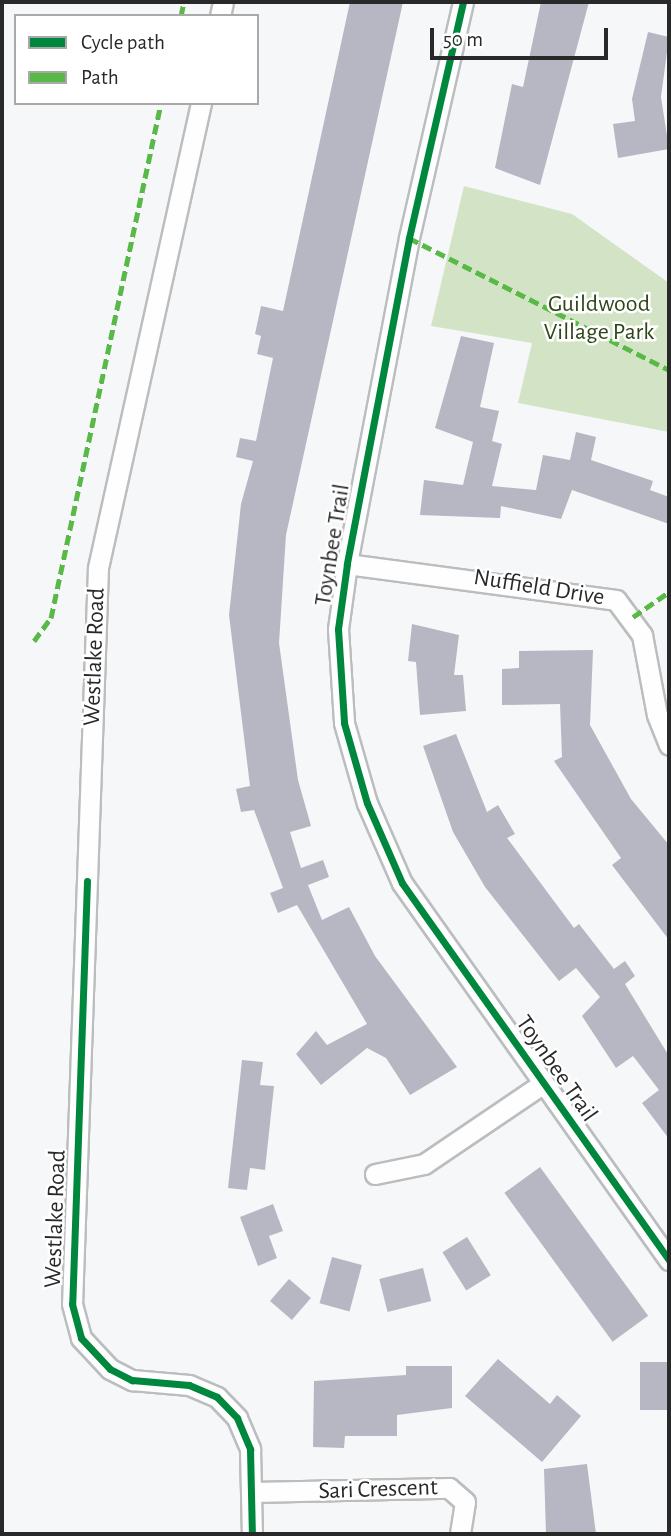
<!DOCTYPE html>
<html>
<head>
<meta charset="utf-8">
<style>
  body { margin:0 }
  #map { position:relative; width:671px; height:1536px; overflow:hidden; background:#f6f7f8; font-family:"Alegreya Sans",sans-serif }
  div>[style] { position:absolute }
  .green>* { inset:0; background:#d3e4c6 }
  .building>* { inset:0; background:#b7b7c4; transform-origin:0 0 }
  .roads { filter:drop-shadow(2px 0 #bcbdbe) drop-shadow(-2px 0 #bcbdbe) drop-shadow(0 2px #bcbdbe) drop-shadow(0 -2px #bcbdbe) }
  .street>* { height:19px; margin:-9.5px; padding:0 9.5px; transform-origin:9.5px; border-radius:9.5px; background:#fefefe }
  .quiet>* { height:5px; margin-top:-2.5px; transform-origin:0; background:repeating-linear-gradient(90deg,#58b947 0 10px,transparent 0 15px) }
  .cycleway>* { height:7px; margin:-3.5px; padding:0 3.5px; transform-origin:3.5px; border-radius:3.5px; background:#00873e }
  span { translate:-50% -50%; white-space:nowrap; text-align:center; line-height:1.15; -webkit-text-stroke:5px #fff; paint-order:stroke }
  .park-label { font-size:24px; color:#2e4617 }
  .street-label { font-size:24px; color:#29292a }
  .frame { position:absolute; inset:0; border:4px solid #29292a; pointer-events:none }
  .legend { position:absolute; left:14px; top:14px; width:245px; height:91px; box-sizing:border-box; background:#fff; border:2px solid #a9a9aa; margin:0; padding:9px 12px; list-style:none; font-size:21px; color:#29292a }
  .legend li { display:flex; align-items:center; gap:14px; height:35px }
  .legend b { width:35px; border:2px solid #a9a9aa }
  .scale { position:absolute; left:430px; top:28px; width:178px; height:32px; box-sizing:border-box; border:4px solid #29292a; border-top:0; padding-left:9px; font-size:21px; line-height:24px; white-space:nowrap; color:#29292a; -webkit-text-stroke:5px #fff; paint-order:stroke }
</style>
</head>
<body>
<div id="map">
  <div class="green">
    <div style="clip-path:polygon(464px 186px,572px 214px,669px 283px,669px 432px,518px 403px,532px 343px,431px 326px)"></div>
  </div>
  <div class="building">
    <div style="clip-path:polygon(350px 2px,403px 2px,286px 535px,279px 643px,298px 780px,311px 826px,290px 832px,301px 868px,323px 860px,329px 877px,308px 885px,322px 920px,349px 907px,375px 956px,457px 1067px,410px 1095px,386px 1058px,367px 1048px,321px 1085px,296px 1054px,316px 1031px,327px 1045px,367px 1024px,297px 905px,278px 913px,270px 893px,283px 888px,254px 810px,241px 812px,236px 789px,250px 786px,229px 615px,241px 504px,253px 461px,236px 457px,240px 438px,256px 441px,273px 358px,257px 354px,261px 336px,255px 334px,261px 306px,283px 311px)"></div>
    <div style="clip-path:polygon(541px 2px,589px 2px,540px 185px,495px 168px,512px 84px,523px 87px)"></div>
    <div style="clip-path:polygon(648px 32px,669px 37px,661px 97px,669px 149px,618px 158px,613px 124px,635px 121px,632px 99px)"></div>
    <div style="clip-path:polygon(461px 336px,494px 343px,480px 407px,499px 411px,492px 441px,502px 444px,492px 486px,536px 490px,543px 455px,570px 460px,576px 432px,596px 437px,591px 460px,653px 481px,650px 490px,669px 497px,669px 524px,572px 490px,561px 519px,501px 506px,500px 518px,420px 515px,424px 480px,463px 485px,473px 442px,435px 428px)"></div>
    <div style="clip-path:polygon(412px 624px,459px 635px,454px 675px,463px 675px,466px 711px,420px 715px,416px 662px,408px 661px)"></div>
    <div style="clip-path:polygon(593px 650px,590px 725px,631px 799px,669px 845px,669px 940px,612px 865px,621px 858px,554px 761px,562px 757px,560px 704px,502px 705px,502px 669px,519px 668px,519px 651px)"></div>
    <div style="clip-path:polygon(456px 734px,487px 812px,498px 805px,515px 834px,507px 838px,574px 928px,579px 924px,614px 969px,625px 961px,635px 976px,625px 984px,669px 1056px,669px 1139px,642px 1103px,659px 1090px,633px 1056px,616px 1068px,582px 1016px,600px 997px,576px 968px,559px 981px,485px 887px,453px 832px,423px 746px)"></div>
    <div style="clip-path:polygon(242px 1060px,263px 1062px,260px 1085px,274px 1086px,265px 1170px,250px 1168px,247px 1190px,228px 1188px)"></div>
    <div style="left:540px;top:1167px;width:184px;height:44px;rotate:54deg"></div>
    <div style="clip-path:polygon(273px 1204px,283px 1231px,269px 1236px,277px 1258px,258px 1266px,240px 1217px)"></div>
    <div style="left:467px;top:1237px;width:45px;height:29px;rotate:58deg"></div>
    <div style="left:332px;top:1257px;width:31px;height:48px;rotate:15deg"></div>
    <div style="left:423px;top:1268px;width:34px;height:45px;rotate:76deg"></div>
    <div style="left:289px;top:1279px;width:29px;height:29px;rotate:41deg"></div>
    <div style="clip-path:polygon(498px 1359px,550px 1404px,557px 1395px,581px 1416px,542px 1462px,465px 1396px)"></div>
    <div style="left:640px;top:1362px;width:29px;height:48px"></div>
    <div style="clip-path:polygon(406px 1366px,452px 1366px,452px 1408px,397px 1415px,397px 1436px,345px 1436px,344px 1448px,313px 1447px,314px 1381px,406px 1375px)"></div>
    <div style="clip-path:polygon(587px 1464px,596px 1534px,546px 1534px,544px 1469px)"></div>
  </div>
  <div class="roads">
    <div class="street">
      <div style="left:463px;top:2px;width:242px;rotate:102.9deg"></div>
      <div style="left:409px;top:238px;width:332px;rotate:100.8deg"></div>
      <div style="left:347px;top:564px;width:66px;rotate:97.9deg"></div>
      <div style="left:338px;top:629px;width:94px;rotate:86.3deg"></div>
      <div style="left:344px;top:723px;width:83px;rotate:74deg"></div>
      <div style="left:367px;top:803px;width:87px;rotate:66.4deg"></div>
      <div style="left:402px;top:883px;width:462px;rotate:54.7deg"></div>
      <div style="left:220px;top:16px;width:14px;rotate:-78deg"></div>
      <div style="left:201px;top:103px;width:476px;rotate:102.5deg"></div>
      <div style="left:98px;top:568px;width:736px;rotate:92.02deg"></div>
      <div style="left:72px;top:1304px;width:35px;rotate:75deg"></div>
      <div style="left:81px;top:1338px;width:42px;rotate:46.9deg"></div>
      <div style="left:110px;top:1369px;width:25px;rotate:27deg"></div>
      <div style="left:132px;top:1380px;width:57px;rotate:5deg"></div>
      <div style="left:189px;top:1385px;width:30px;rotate:23deg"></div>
      <div style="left:217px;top:1397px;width:29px;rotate:46deg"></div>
      <div style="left:237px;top:1418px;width:34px;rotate:67deg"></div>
      <div style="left:250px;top:1449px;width:85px;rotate:88.7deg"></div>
      <div style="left:347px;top:564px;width:271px;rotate:7.6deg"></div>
      <div style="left:616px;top:600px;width:44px;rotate:53.4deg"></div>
      <div style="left:642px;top:635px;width:81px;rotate:79.4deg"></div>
      <div style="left:657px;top:715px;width:32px;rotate:68deg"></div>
      <div style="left:375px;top:1174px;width:50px;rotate:-11.5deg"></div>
      <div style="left:424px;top:1164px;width:143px;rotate:-34.1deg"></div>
      <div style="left:252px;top:1492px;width:197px;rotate:-1.2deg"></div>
      <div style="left:449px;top:1488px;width:21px;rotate:41deg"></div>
      <div style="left:465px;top:1502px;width:32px;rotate:99deg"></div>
    </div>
  </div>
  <div class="quiet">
    <div style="left:181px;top:16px;width:14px;rotate:-78deg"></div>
    <div style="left:409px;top:238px;width:292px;rotate:26.9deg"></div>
    <div style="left:633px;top:617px;width:44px;rotate:-34.8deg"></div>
    <div style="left:34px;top:641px;width:29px;rotate:-54deg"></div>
    <div style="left:51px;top:618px;width:527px;rotate:-77.94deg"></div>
  </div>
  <div class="cycleway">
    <div style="left:463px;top:2px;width:242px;rotate:102.9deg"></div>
    <div style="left:409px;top:238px;width:332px;rotate:100.8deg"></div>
    <div style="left:347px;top:564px;width:66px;rotate:97.9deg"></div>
    <div style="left:338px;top:629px;width:94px;rotate:86.3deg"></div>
    <div style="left:344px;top:723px;width:83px;rotate:74deg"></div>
    <div style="left:367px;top:803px;width:87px;rotate:66.4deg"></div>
    <div style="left:402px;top:883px;width:462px;rotate:54.7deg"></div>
    <div style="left:87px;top:881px;width:423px;rotate:92deg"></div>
    <div style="left:72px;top:1304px;width:35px;rotate:75deg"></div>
    <div style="left:81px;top:1338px;width:42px;rotate:46.9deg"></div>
    <div style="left:110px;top:1369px;width:25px;rotate:27deg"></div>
    <div style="left:132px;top:1380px;width:57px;rotate:5deg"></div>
    <div style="left:189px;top:1385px;width:30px;rotate:23deg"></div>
    <div style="left:217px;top:1397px;width:29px;rotate:46deg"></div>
    <div style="left:237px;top:1418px;width:34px;rotate:67deg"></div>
    <div style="left:250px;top:1449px;width:85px;rotate:88.7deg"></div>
  </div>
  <div class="park-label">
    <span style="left:599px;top:319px">Guildwood<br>Village Park</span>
  </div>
  <div class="street-label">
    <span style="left:333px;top:545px;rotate:-81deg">Toynbee Trail</span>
    <span style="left:539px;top:588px;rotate:9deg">Nuffield Drive</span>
    <span style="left:95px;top:657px;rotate:-88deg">Westlake Road</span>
    <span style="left:556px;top:1069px;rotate:55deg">Toynbee Trail</span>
    <span style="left:56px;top:1219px;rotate:-88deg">Westlake Road</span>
    <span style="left:378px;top:1490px;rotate:-2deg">Sari Crescent</span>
  </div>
  <div class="frame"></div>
  <ul class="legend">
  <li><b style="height:9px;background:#00873e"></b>Cycle path</li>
  <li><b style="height:9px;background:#58b947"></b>Path</li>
  </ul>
  <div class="scale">50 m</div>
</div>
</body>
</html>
